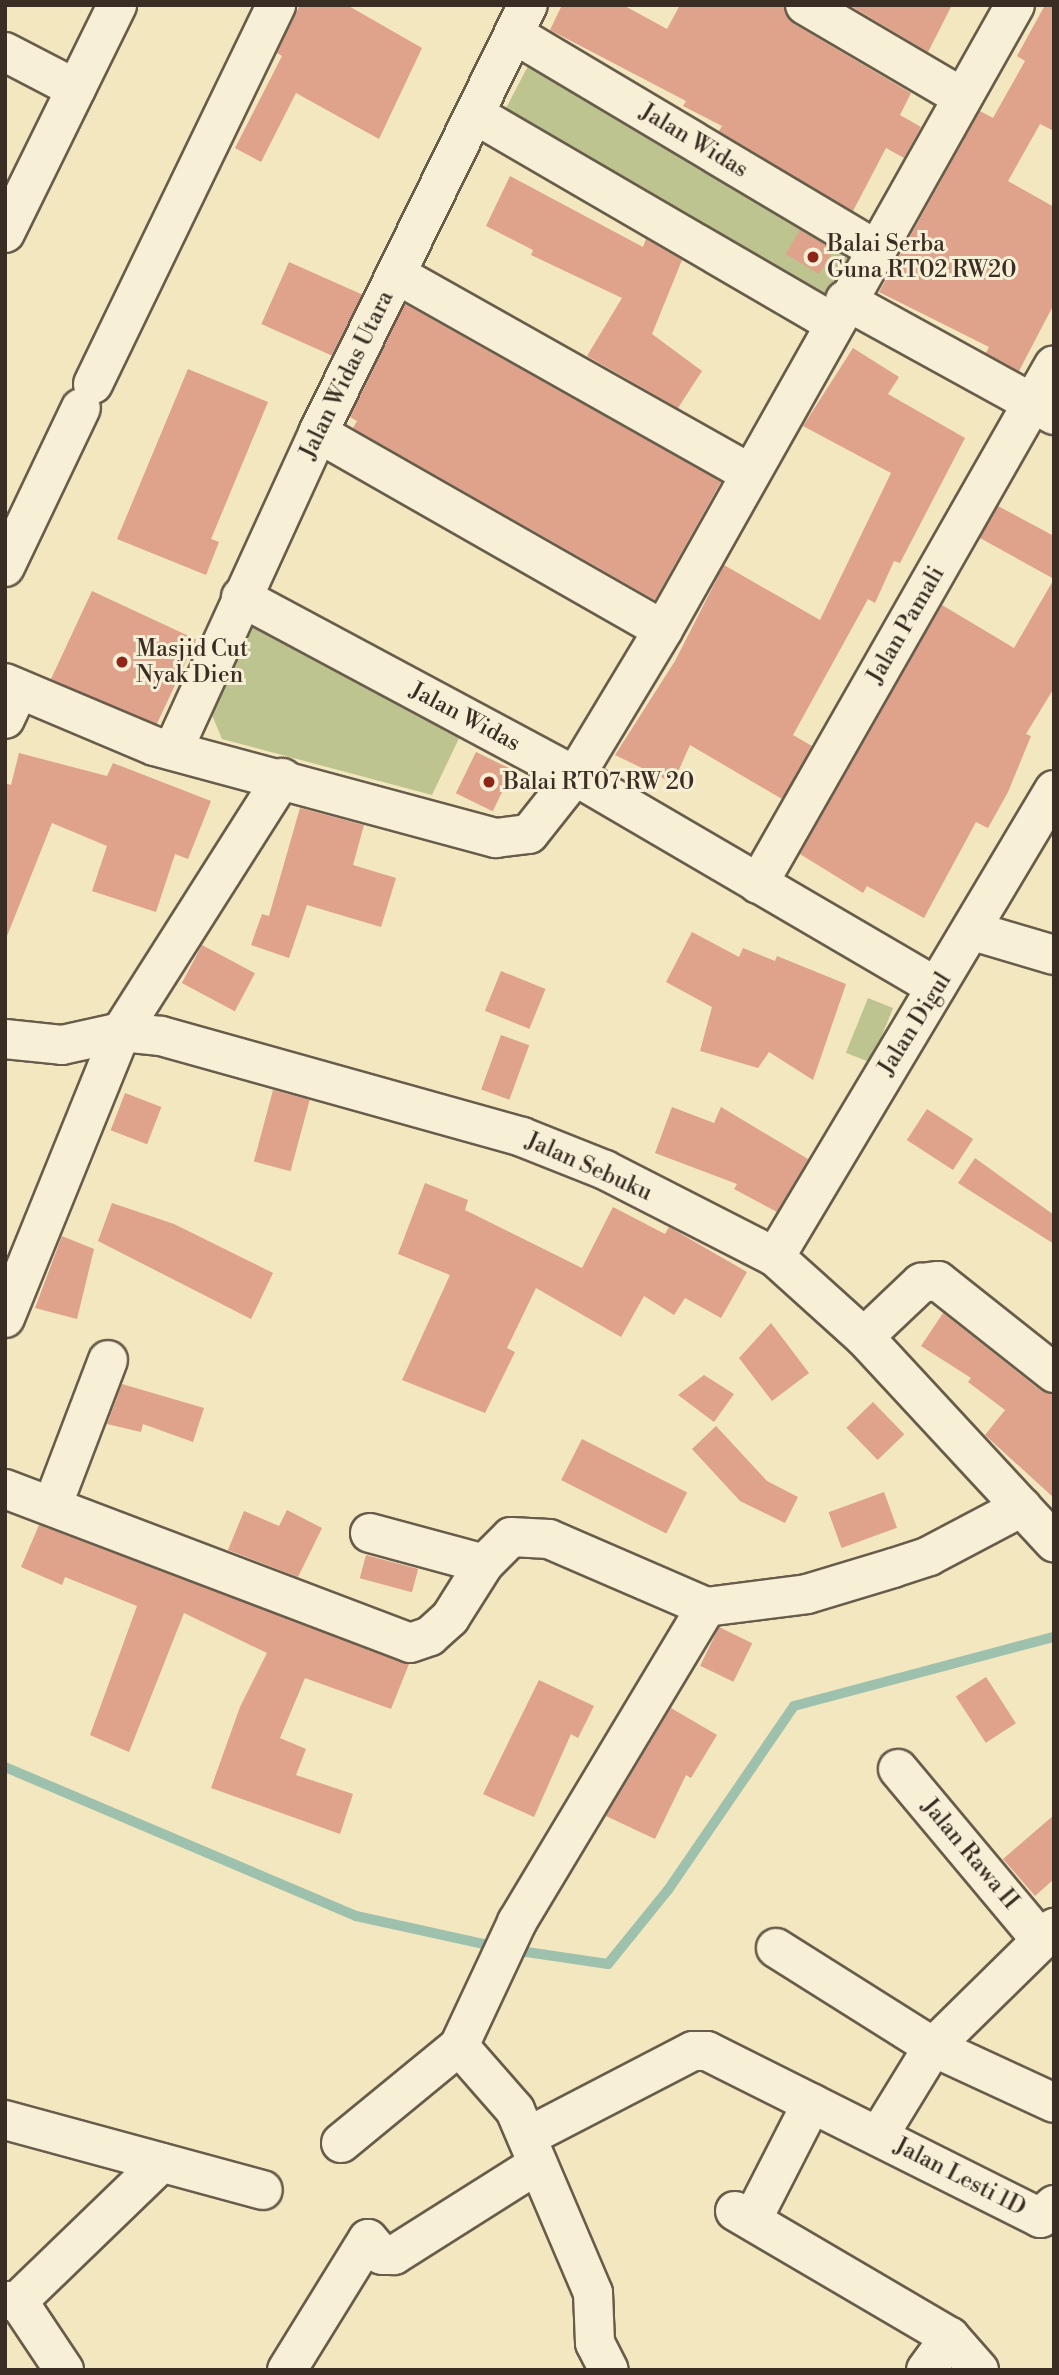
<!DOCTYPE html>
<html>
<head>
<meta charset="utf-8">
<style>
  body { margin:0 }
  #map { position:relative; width:1059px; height:2375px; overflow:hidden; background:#f3e7c0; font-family:"Libre Bodoni",serif }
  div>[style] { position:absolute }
  .green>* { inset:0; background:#bec490; transform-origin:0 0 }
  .stream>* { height:10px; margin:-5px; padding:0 5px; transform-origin:5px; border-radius:5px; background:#9dc1ad }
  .building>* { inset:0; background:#dfa28a; transform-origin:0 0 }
  .roads { filter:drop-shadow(2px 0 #685c4b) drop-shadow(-2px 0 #685c4b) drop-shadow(0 2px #685c4b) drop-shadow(0 -2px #685c4b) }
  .minor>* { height:38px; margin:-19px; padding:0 19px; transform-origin:19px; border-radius:19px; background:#f7efd6 }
  .dots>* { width:19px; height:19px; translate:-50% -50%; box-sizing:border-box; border:4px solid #f7efd6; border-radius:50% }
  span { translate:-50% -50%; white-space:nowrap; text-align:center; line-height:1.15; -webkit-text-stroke:6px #f7efd6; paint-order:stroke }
  .street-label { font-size:23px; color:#3a2e24 }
  .poi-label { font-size:23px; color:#3a2e24 }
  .left { translate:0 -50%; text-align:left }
  .frame { position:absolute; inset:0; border:7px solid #3a2e24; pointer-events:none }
</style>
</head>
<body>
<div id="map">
  <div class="green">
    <div style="clip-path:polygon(528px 66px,538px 67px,849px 252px,851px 262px,831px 295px,825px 297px,505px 110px)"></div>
    <div style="clip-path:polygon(260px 621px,462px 732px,432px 795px,222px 739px,209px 708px,249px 625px)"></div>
    <div style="left:868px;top:998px;width:27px;height:59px;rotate:22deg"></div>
  </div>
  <div class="stream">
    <div style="left:5px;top:1767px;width:381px;rotate:23deg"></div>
    <div style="left:356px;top:1916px;width:144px;rotate:12.4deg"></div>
    <div style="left:513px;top:1950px;width:96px;rotate:8.4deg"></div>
    <div style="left:608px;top:1964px;width:95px;rotate:-51deg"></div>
    <div style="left:668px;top:1890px;width:223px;rotate:-55.6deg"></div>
    <div style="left:794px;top:1706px;width:269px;rotate:-14.9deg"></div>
  </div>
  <div class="building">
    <div style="clip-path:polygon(300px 5px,347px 5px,422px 48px,379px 139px,296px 93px,261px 162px,235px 148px,282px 56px,277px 53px)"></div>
    <div style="clip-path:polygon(562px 5px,623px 5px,667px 29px,680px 5px,783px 5px,794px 24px,911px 93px,900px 115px,921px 127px,904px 158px,886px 148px,853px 211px,719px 131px,722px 126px,683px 106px,686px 101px,550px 30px)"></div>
    <div style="clip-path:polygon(849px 5px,952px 5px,928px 52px)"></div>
    <div style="clip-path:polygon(1045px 5px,1054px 5px,1054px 131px,1040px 124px,1008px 181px,1054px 207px,1054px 304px,1019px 371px,986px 353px,989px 347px,879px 292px,980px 111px,993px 118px,1025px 61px,1017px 56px)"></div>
    <div style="clip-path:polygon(510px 176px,643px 247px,646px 239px,682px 260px,652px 334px,702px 371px,678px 408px,587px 356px,622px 298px,531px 255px,533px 250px,486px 226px)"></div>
    <div style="left:800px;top:230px;width:39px;height:28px;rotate:31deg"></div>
    <div style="left:289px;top:262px;width:80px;height:68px;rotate:24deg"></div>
    <div style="clip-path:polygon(405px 304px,721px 482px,655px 600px,353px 428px,357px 421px,350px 417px)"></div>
    <div style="clip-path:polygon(853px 348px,899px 377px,888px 394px,965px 438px,900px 563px,894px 561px,875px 603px,868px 599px,793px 735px,812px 746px,782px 799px,690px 745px,673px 783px,615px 755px,675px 661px,724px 565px,820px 620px,891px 473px,803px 426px)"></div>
    <div style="clip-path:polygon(188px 369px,268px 402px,211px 539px,219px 542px,206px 575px,117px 539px)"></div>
    <div style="clip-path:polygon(998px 506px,1054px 536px,1054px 688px,1026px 734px,1031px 736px,1008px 792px,988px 828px,976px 822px,924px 918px,867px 886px,863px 893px,800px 854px,942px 605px,1014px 648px,1054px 579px,980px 538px)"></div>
    <div style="left:92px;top:591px;width:115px;height:97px;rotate:25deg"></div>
    <div style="left:476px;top:752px;width:41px;height:46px;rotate:26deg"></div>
    <div style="clip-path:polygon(19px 753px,107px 776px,113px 763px,211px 801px,188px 859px,175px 854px,156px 912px,92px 891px,107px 846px,52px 823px,5px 941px,5px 783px,11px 785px)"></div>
    <div style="clip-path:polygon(300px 808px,364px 825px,353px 865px,396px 878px,381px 927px,307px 905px,289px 958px,251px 945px,262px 914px,269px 916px)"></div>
    <div style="clip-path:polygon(692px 932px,739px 957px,743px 948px,775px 961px,777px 956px,846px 984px,813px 1080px,769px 1052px,758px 1068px,700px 1051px,712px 1007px,666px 982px)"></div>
    <div style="left:202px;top:945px;width:60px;height:43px;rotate:28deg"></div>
    <div style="left:501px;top:971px;width:48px;height:43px;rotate:22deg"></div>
    <div style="left:501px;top:1035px;width:30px;height:58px;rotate:20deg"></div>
    <div style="left:273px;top:1090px;width:38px;height:74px;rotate:15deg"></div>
    <div style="left:125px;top:1093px;width:39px;height:40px;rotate:21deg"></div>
    <div style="clip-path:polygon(672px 1107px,714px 1123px,721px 1107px,808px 1159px,777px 1212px,734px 1189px,737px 1184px,655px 1153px)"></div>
    <div style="left:927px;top:1109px;width:55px;height:37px;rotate:33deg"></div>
    <div style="clip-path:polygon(975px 1158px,1054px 1215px,1054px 1244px,958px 1183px)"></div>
    <div style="clip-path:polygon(425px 1183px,468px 1200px,465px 1210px,582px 1268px,613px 1207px,665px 1234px,669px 1227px,747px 1272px,721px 1318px,685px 1298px,674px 1315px,644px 1296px,621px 1337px,536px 1288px,507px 1348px,515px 1352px,485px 1413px,402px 1380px,450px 1275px,398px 1254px)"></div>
    <div style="clip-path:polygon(112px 1203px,174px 1224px,273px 1273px,251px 1319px,98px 1241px)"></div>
    <div style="clip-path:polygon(62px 1236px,94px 1249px,77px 1319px,35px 1308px)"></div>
    <div style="clip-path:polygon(943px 1313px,1040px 1390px,1054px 1394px,1054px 1498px,985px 1435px,1005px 1410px,968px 1382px,971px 1378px,921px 1346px)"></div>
    <div style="clip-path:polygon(771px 1323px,809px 1373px,772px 1401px,739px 1358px)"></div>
    <div style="clip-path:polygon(704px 1375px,734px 1394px,714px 1422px,678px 1395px)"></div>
    <div style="clip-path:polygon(122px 1384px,204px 1408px,193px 1442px,143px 1424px,141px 1432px,107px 1424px)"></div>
    <div style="left:873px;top:1402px;width:45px;height:37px;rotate:46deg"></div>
    <div style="clip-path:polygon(716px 1426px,767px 1481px,798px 1497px,785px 1523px,740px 1501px,692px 1449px)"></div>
    <div style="left:582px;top:1439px;width:118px;height:46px;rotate:27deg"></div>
    <div style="left:884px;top:1492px;width:38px;height:59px;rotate:70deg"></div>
    <div style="clip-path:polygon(287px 1510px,322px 1528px,298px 1577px,228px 1550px,244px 1511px,279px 1526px)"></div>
    <div style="clip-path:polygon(39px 1525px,409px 1664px,391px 1709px,305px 1678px,280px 1738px,306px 1749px,296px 1775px,353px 1794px,340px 1834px,211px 1788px,240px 1707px,267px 1653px,184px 1613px,129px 1752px,90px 1735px,137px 1606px,65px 1577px,62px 1585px,21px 1567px)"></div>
    <div style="left:366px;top:1555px;width:54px;height:24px;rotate:15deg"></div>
    <div style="left:719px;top:1627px;width:37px;height:43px;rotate:26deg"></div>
    <div style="left:986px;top:1677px;width:55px;height:36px;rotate:57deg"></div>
    <div style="clip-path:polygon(539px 1680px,594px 1706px,578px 1738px,571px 1734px,534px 1817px,483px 1794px)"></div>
    <div style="clip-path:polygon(671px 1708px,717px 1735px,691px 1778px,686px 1775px,655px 1839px,606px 1816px)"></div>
    <div style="clip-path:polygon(1054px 1815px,1054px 1879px,1035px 1896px,1003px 1859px)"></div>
  </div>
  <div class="roads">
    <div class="minor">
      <div style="left:805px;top:5px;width:182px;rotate:30.4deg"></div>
      <div style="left:514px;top:34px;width:419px;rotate:30.8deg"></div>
      <div style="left:5px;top:52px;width:80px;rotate:27.5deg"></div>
      <div style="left:476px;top:115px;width:412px;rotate:30.2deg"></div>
      <div style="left:5px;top:233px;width:254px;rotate:-63.8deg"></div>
      <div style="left:396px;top:274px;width:404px;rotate:29.4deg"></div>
      <div style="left:845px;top:300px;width:239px;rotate:28.8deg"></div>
      <div style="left:93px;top:384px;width:421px;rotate:-64.2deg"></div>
      <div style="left:318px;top:433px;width:397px;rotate:29.7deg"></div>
      <div style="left:5px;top:567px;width:176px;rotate:-64.5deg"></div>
      <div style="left:241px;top:597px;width:379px;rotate:28.2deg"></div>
      <div style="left:575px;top:776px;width:418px;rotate:30.3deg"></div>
      <div style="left:5px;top:683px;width:162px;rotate:22.9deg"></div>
      <div style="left:154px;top:746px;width:354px;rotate:15.1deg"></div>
      <div style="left:496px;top:838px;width:33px;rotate:-7deg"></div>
      <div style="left:529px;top:834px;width:74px;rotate:-51.6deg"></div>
      <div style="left:575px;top:776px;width:170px;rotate:-58.9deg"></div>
      <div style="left:663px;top:630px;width:717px;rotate:-60.61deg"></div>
      <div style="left:5px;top:719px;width:29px;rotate:-65deg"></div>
      <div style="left:174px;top:748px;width:346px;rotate:-65.4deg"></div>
      <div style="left:318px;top:433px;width:477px;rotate:-63.9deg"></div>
      <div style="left:758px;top:884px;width:597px;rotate:-60.3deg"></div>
      <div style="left:973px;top:931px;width:84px;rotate:16.5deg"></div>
      <div style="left:5px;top:1039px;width:57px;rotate:6deg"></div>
      <div style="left:62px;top:1045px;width:60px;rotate:-12.4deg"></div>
      <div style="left:121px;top:1032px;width:40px;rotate:5.7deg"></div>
      <div style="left:161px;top:1036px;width:375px;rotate:15.6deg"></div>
      <div style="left:522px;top:1137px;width:89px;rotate:21.7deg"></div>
      <div style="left:605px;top:1170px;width:191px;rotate:27.1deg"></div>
      <div style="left:775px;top:1257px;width:120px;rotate:42deg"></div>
      <div style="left:864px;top:1337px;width:280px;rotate:47.2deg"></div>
      <div style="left:775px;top:1257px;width:544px;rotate:-59.14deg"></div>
      <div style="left:5px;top:1318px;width:309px;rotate:-67.9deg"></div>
      <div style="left:121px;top:1032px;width:301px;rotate:-57.6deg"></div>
      <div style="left:864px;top:1337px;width:79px;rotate:-43.5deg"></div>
      <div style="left:921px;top:1283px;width:17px;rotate:-7deg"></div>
      <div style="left:938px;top:1281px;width:148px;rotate:38.4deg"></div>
      <div style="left:5px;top:1489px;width:433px;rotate:20.8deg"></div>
      <div style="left:410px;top:1643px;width:21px;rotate:-19deg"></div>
      <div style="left:430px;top:1636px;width:27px;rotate:-42deg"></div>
      <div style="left:450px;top:1618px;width:64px;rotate:-57.8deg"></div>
      <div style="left:484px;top:1564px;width:38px;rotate:-45deg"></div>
      <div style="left:511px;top:1537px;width:38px;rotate:3deg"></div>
      <div style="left:549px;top:1539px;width:171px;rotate:23.4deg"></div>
      <div style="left:706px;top:1607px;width:102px;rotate:-7.3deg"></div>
      <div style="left:807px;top:1594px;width:90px;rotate:-16.8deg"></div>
      <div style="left:893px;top:1568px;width:38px;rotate:-18deg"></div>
      <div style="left:929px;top:1556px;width:105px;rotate:-27.8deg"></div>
      <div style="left:53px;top:1504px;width:154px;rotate:-69.1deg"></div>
      <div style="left:370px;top:1533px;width:118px;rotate:15.2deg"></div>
      <div style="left:898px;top:1769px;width:223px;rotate:50.1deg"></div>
      <div style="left:776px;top:1948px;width:186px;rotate:32.2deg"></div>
      <div style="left:933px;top:2047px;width:133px;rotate:24.8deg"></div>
      <div style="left:459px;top:2046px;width:85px;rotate:48.8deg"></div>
      <div style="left:515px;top:2110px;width:199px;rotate:66.9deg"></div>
      <div style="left:593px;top:2293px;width:50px;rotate:87.7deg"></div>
      <div style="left:595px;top:2343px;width:30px;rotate:63deg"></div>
      <div style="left:5px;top:2120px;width:267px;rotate:15.2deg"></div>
      <div style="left:879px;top:2135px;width:103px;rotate:-58.5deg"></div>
      <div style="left:933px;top:2047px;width:170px;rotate:-44.5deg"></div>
      <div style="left:527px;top:2137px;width:187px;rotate:-27.4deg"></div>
      <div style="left:693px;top:2051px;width:14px"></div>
      <div style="left:707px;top:2051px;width:373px;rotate:26.6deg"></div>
      <div style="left:1040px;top:2218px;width:19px;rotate:-43deg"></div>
      <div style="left:341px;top:2143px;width:153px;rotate:-39.4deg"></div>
      <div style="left:459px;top:2046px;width:137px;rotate:-64.9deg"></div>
      <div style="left:517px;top:1922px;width:367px;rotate:-59deg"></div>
      <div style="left:735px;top:2211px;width:249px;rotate:30.4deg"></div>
      <div style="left:950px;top:2337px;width:44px;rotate:48.7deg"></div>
      <div style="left:752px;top:2220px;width:131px;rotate:-62.9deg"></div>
      <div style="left:5px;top:2301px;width:13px"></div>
      <div style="left:18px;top:2301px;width:199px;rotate:-44deg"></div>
      <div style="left:18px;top:2301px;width:83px;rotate:56.3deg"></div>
      <div style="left:287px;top:2370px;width:154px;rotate:-58.3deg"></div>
      <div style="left:368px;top:2239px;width:21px;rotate:49deg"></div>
      <div style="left:382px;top:2255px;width:12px"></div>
      <div style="left:394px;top:2255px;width:170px;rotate:-32.3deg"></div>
      <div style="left:926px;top:2370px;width:41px;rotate:-54deg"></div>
    </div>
  </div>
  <div class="dots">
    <div style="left:813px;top:257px;background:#8f2418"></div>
    <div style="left:122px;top:662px;background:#8f2418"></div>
    <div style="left:489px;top:782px;background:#8f2418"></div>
  </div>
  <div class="street-label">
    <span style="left:694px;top:141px;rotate:31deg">Jalan Widas</span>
    <span style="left:347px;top:375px;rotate:-64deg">Jalan Widas Utara</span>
    <span style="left:906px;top:625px;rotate:-60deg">Jalan Pamali</span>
    <span style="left:465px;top:717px;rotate:28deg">Jalan Widas</span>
    <span style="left:915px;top:1024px;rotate:-58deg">Jalan Digul</span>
    <span style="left:589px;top:1167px;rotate:24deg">Jalan Sebuku</span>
    <span style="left:970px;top:1854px;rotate:50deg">Jalan Rawa II</span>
    <span style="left:960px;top:2177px;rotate:27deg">Jalan Lesti 1D</span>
  </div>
  <div class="poi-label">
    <span class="left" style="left:827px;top:257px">Balai Serba<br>Guna RT02 RW20</span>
    <span class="left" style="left:136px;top:662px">Masjid Cut<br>Nyak Dien</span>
    <span class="left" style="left:503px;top:782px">Balai RT07 RW 20</span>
  </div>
  <div class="frame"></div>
</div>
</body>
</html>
